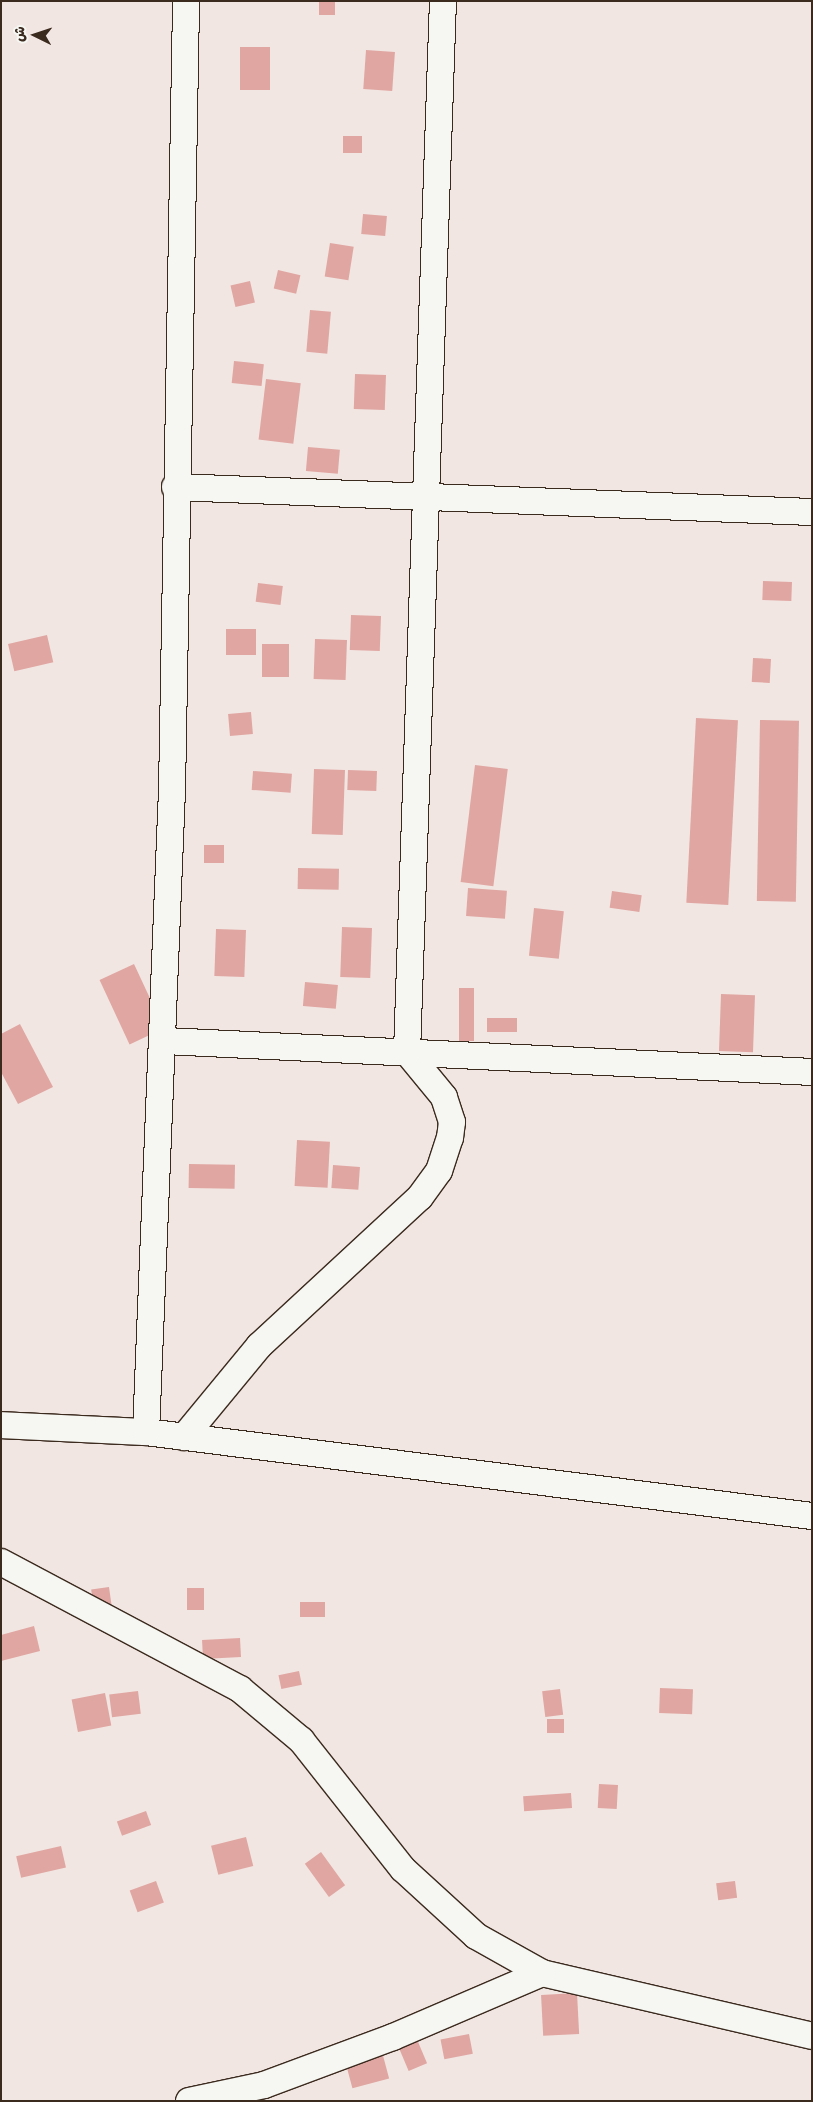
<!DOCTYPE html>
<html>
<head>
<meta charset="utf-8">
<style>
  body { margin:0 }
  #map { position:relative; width:813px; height:2102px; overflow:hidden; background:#f2e6e2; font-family:Mynerve,"Playpen Sans Arabic",sans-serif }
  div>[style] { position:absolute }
  .building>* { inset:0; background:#e0a6a2; transform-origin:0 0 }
  .roads { filter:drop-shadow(1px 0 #3b2a1e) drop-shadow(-1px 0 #3b2a1e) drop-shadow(0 1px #3b2a1e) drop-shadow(0 -1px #3b2a1e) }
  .minor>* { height:26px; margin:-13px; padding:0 13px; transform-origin:13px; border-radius:13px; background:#f6f6f2 }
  span { translate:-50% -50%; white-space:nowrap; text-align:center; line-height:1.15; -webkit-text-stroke:4px #f6f6f2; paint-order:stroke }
  .frame { position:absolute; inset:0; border:2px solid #3b2a1e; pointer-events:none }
  .north { position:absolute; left:10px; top:10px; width:50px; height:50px; -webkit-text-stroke:4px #f6f6f2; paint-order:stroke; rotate:274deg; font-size:14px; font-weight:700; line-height:20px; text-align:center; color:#3b2a1e }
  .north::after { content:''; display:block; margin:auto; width:18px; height:22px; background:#3b2a1e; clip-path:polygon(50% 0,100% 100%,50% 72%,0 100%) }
</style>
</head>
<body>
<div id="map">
  <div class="building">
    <div style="left:319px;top:1px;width:16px;height:14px"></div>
    <div style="left:240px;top:47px;width:30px;height:43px"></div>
    <div style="left:366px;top:50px;width:29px;height:39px;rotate:4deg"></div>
    <div style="left:343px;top:136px;width:19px;height:17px"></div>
    <div style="left:363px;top:214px;width:24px;height:20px;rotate:5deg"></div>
    <div style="left:330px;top:243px;width:24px;height:34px;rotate:9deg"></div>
    <div style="left:278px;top:270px;width:23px;height:19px;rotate:13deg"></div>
    <div style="left:250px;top:281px;width:22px;height:20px;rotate:77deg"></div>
    <div style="left:310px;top:310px;width:21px;height:42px;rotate:5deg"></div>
    <div style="left:234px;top:361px;width:30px;height:22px;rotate:6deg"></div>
    <div style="left:355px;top:374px;width:31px;height:35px;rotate:2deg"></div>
    <div style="left:266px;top:379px;width:35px;height:61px;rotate:7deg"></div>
    <div style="left:308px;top:447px;width:32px;height:24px;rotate:5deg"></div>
    <div style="left:763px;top:581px;width:29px;height:19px;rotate:2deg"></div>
    <div style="left:258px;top:583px;width:25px;height:19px;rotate:7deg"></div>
    <div style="left:351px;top:615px;width:30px;height:35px;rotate:2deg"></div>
    <div style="left:226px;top:629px;width:30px;height:26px"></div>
    <div style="left:47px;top:635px;width:28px;height:40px;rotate:77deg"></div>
    <div style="left:315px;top:639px;width:32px;height:40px;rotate:2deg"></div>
    <div style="left:262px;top:644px;width:27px;height:33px"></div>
    <div style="left:753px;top:658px;width:18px;height:24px;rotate:3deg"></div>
    <div style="left:251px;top:712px;width:22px;height:23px;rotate:85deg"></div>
    <div style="left:696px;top:718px;width:42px;height:185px;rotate:3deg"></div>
    <div style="left:760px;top:720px;width:39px;height:181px;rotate:1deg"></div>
    <div style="left:475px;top:765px;width:33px;height:118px;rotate:7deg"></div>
    <div style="left:314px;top:769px;width:31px;height:65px;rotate:2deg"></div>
    <div style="left:348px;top:770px;width:29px;height:20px;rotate:2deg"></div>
    <div style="left:253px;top:771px;width:39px;height:19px;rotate:4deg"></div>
    <div style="left:204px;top:845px;width:20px;height:18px"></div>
    <div style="left:298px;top:868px;width:41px;height:21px;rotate:1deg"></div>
    <div style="left:468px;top:888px;width:39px;height:28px;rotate:4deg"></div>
    <div style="left:612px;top:891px;width:30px;height:17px;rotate:8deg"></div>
    <div style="left:534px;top:908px;width:30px;height:48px;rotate:6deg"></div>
    <div style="left:342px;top:927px;width:30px;height:50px;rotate:2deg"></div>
    <div style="left:216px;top:929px;width:30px;height:47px;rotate:2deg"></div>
    <div style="left:134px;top:964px;width:71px;height:38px;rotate:65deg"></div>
    <div style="left:305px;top:982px;width:33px;height:24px;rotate:5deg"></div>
    <div style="left:459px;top:988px;width:15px;height:53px"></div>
    <div style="left:721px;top:994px;width:34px;height:57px;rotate:2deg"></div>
    <div style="left:487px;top:1018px;width:30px;height:14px"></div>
    <div style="clip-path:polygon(20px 1024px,53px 1087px,18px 1104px,1px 1072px,1px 1034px)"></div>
    <div style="left:297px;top:1140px;width:33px;height:46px;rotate:3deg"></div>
    <div style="left:189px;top:1164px;width:46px;height:24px;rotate:1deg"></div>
    <div style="left:333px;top:1165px;width:27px;height:23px;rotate:4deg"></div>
    <div style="left:109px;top:1587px;width:34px;height:18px;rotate:82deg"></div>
    <div style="left:187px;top:1588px;width:17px;height:22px"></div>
    <div style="left:325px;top:1602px;width:15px;height:25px;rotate:90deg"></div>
    <div style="clip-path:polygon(34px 1626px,40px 1651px,1px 1661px,1px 1635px)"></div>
    <div style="left:240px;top:1638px;width:19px;height:38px;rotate:87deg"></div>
    <div style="left:299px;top:1671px;width:14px;height:21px;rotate:78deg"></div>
    <div style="left:660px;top:1688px;width:33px;height:25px;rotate:2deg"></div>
    <div style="left:560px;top:1689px;width:26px;height:18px;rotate:83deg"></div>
    <div style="left:138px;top:1691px;width:23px;height:29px;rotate:83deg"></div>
    <div style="left:105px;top:1693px;width:33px;height:34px;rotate:79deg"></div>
    <div style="left:564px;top:1719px;width:14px;height:17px;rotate:90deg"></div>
    <div style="left:599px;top:1784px;width:19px;height:24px;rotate:3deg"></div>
    <div style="left:571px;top:1793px;width:15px;height:48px;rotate:86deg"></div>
    <div style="left:146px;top:1811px;width:15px;height:31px;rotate:70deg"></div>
    <div style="left:246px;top:1837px;width:30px;height:36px;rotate:76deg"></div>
    <div style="left:61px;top:1846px;width:22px;height:46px;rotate:77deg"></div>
    <div style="left:321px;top:1852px;width:41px;height:20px;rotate:54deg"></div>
    <div style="left:156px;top:1881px;width:23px;height:28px;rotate:70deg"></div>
    <div style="left:735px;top:1881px;width:17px;height:19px;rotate:83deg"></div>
    <div style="left:577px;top:1993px;width:41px;height:36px;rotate:87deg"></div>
    <div style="left:413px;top:2030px;width:36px;height:20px;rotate:67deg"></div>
    <div style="left:469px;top:2034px;width:20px;height:29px;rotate:79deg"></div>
    <div style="left:378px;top:2037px;width:43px;height:38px;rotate:75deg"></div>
  </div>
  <div class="roads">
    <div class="minor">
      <div style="left:175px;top:487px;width:637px;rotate:2.25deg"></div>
      <div style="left:165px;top:1041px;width:648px;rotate:2.74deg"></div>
      <div style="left:1px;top:1425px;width:145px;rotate:2.8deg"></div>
      <div style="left:146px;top:1432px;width:671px;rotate:7.19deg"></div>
      <div style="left:146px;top:1432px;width:642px;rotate:-87.68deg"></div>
      <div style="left:172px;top:791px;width:790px;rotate:-88.98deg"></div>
      <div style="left:184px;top:1437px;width:118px;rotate:-50.5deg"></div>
      <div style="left:259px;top:1346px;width:219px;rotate:-42.8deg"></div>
      <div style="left:420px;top:1197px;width:32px;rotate:-54deg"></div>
      <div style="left:439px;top:1171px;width:35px;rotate:-72deg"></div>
      <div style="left:450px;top:1138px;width:16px;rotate:-83deg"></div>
      <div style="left:452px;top:1122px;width:26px;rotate:-108deg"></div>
      <div style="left:444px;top:1097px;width:58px;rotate:-129.4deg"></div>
      <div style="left:407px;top:1052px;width:1052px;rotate:-88.04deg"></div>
      <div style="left:1px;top:1562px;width:271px;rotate:28deg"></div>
      <div style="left:240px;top:1689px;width:80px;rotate:39.9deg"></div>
      <div style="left:301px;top:1740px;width:164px;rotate:51.7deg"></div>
      <div style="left:403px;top:1869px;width:99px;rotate:42.5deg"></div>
      <div style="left:476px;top:1936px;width:76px;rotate:29.3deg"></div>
      <div style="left:542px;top:1973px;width:277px;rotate:13.1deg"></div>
      <div style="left:189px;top:2101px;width:77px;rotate:-12deg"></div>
      <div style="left:264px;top:2085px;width:138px;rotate:-20.4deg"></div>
      <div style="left:393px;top:2037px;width:162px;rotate:-23.2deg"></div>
    </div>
  </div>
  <div class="frame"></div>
  <div class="north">ش</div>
</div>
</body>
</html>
